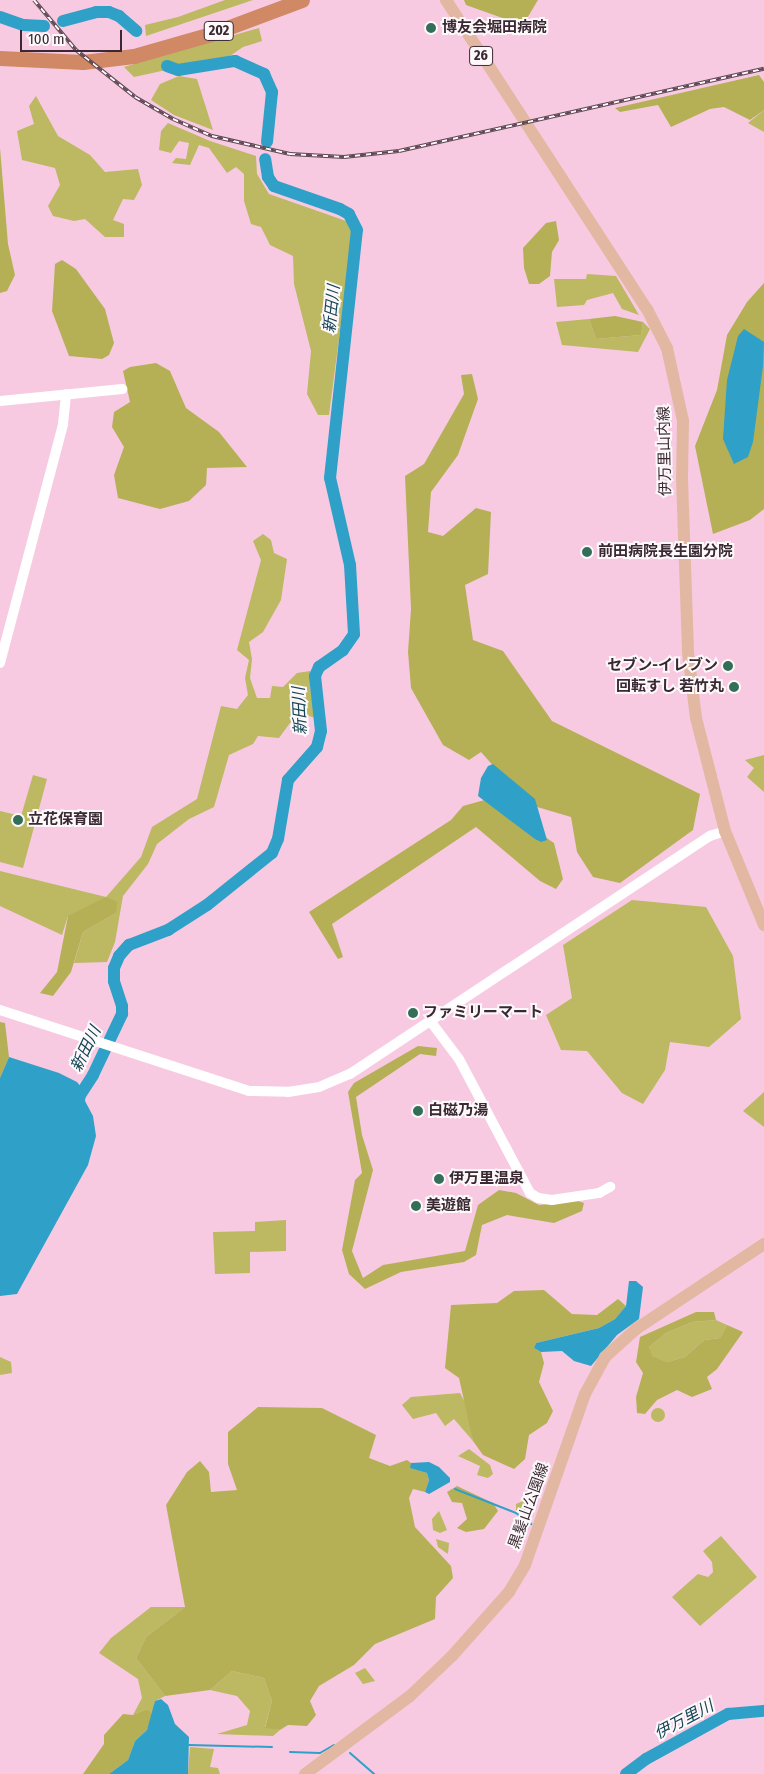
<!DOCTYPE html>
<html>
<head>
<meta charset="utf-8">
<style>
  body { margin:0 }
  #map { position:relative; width:764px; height:1774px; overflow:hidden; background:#f7cae2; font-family:"Fira Sans Condensed","Noto Sans JP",sans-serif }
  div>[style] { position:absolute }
  .green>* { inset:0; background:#bdb862 }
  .round { border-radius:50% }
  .forest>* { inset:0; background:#b5b056 }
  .water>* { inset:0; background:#2fa0c7 }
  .stream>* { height:2px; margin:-1px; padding:0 1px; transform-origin:1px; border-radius:1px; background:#2fa0c7 }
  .river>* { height:12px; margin:-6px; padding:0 6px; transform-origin:6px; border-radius:6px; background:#2fa0c7 }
  .minor>* { height:10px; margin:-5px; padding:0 5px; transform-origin:5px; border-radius:5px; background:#fff }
  .major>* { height:12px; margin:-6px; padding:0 6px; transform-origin:6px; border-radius:6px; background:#e3b8a3 }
  .highway>* { height:15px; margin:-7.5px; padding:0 7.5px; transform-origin:7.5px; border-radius:7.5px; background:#d18865 }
  .rail>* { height:4px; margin-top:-2px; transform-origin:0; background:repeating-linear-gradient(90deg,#fdf9fb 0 5.5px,#5d4753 0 11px); box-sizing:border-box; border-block:1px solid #5d4753 }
  .dots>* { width:14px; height:14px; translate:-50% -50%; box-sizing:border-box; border:2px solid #fdf9fb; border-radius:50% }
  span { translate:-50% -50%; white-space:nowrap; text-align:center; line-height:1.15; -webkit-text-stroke:4px #fdf9fb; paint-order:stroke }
  .shield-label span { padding:1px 4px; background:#fdf9fb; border:1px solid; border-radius:4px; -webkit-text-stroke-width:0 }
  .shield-label { font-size:14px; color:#3a2932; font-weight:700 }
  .poi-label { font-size:15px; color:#3a2932; font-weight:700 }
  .left { translate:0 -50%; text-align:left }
  .right { translate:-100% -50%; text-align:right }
  .street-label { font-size:15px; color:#3a2932 }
  .water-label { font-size:16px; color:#154455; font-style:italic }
  .scale { position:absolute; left:20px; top:30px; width:102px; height:22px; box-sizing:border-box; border:2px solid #3a2932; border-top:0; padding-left:6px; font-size:15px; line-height:18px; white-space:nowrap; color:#3a2932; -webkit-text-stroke:4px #fdf9fb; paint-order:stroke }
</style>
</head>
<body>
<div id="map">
  <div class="green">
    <div style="clip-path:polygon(225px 0,253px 0,146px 36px,145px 25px,178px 17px)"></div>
    <div style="clip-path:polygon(259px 28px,262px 41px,243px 47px,230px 56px,134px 77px,124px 67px)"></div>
    <div style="clip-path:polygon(179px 76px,197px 79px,213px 130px,174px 115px,151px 100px,160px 84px)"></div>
    <div style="clip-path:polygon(36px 96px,58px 136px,90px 155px,105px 172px,138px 169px,142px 185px,134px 200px,123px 199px,113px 220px,124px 224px,124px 237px,105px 237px,85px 219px,74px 221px,53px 216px,48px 206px,60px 185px,55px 168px,22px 160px,17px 131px,34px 124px,29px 106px)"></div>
    <div style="clip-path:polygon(764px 110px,764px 132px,748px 123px)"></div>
    <div style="clip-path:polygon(168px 123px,210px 141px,256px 156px,257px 174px,269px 194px,349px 222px,353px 232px,329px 415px,318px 415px,307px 394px,311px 351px,294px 284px,293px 256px,270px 245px,261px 227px,251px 224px,244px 201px,244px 174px,236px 167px,227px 173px,209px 148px,199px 145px,190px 165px,172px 163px,176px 158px,186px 159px,189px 143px,179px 141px,171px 153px,159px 150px,161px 131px)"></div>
    <div style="clip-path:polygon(587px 274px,616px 276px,639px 315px,622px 309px,613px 293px,587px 300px,584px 305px,557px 307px,554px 279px,586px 279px)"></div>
    <div style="clip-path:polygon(589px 319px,596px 339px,641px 335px,643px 322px,650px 329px,638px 352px,562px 345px,556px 322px)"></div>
    <div style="clip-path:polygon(263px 534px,271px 540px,274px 553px,287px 559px,281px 600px,263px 632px,249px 642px,252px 659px,250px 678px,257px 698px,270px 698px,272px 686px,283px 687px,297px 673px,310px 671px,310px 686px,315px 718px,298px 712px,279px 738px,258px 736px,253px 744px,229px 755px,214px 807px,189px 819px,157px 844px,148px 864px,123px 896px,115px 942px,107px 962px,74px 963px,83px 932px,116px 913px,68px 916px,62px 935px,0 906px,0 871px,106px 897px,141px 857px,152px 827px,197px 799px,221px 706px,237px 709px,248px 695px,245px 678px,249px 660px,237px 650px,261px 560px,253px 541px)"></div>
    <div style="clip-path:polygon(764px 755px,764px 792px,747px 777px,754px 768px,745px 760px)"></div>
    <div style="clip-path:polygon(33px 775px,47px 779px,23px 868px,0 862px,0 811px,21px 816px)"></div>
    <div style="clip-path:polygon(632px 900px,706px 907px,733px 956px,741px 1019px,709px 1047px,670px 1042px,665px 1070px,643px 1104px,622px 1093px,587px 1051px,561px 1050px,546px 1015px,572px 998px,563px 945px)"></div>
    <div style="clip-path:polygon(764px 1092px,764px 1127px,743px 1111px)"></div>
    <div style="clip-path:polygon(286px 1220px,286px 1251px,250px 1252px,250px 1273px,215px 1274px,213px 1232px,255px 1231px,255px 1222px)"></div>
    <div style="clip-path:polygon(716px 1320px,727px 1325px,720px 1338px,704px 1340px,685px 1357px,667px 1362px,651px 1356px,649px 1347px,666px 1333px,692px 1322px)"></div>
    <div style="clip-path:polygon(0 1357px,11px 1362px,12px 1373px,0 1375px)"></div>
    <div style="clip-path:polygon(460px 1393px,468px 1408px,473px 1441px,454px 1419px,445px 1426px,436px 1413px,413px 1419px,402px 1405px,411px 1397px)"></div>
    <div class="round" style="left:651px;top:1408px;width:14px;height:14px"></div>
    <div style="clip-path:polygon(469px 1449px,490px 1465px,493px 1474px,488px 1478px,477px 1475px,480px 1466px,458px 1456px)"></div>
    <div style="clip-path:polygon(526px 1500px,526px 1516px,516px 1510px,516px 1504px)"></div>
    <div style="clip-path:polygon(439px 1511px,447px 1530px,440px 1533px,433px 1530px,432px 1519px)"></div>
    <div style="clip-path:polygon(721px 1536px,757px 1577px,700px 1626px,672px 1597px,698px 1574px,708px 1577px,713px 1572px,712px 1562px,703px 1551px)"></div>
    <div style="clip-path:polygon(436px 1539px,449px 1543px,448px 1554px,438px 1547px)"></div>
    <div style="clip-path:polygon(151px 1607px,185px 1607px,146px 1637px,136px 1658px,165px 1696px,155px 1701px,153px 1714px,147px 1709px,133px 1715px,142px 1698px,138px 1679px,99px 1653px,111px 1638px)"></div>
    <div style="clip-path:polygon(365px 1668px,375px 1681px,363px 1684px,355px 1673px)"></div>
    <div style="clip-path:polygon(232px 1671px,264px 1678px,272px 1701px,265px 1727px,280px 1730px,273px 1736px,217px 1734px,247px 1725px,250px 1711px,237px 1696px,210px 1690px)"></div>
    <div style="clip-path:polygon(190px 1747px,214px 1749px,210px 1767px,218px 1768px,220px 1774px,188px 1774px)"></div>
  </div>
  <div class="forest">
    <div style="clip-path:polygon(464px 0,538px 0,526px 20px,508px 20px,466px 5px)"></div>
    <div style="clip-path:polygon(759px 75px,764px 82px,764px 110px,750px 120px,724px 107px,710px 109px,671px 127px,658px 105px,620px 112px,615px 108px)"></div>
    <div style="clip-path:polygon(0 148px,8px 244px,15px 275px,7px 291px,0 293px)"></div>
    <div style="clip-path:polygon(556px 221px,559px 240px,552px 252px,550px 276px,539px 284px,529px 284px,524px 268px,523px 248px,546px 223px)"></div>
    <div style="clip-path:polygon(62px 260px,76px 269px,105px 309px,114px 343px,109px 355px,102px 359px,69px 356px,52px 311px,55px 264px)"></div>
    <div style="clip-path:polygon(764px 283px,764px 509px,750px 520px,713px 534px,695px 446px,717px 390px,727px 335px,747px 302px)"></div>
    <div style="clip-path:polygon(615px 316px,643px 322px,641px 335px,596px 339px,589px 319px)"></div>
    <div style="clip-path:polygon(156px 363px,170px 371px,186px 408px,219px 432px,247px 467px,207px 468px,206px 485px,189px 501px,160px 509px,118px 498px,114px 475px,124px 447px,112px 427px,114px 412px,130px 402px,123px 371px,130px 367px)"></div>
    <div style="clip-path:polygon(472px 374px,478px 399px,458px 455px,431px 492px,428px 532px,443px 536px,476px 508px,491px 512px,488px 574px,465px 585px,473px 640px,503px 651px,552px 721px,700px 794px,693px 830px,620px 883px,593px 877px,577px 852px,571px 817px,527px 804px,481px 752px,469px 760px,443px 745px,411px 688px,408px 652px,411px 609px,405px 476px,424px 464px,464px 394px,461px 375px)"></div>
    <div style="clip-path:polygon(488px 799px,554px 843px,563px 879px,556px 889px,540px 881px,476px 827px,332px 924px,343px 957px,338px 959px,309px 912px,451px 820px,463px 806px)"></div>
    <div style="clip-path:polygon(106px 897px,117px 902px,116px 913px,83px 932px,71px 972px,53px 996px,40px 993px,57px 972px,68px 916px)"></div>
    <div style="clip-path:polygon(0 1022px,5px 1023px,9px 1057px,0 1078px)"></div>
    <div style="clip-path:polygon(418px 1046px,437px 1048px,436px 1056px,420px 1054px,356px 1097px,362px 1135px,373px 1170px,352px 1251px,363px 1278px,383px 1265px,465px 1251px,478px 1205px,499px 1190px,516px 1193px,539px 1205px,578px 1201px,584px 1203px,582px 1211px,554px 1223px,507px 1215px,482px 1225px,476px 1255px,464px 1262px,401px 1272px,365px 1289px,349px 1274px,342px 1250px,355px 1180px,362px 1173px,348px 1092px,354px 1083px)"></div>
    <div style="clip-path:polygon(544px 1290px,572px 1314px,597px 1315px,618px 1299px,626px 1306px,615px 1319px,599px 1328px,536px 1343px,534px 1348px,541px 1352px,544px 1363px,539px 1382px,553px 1411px,547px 1423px,529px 1435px,525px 1459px,514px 1469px,483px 1455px,473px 1441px,459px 1378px,445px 1368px,451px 1305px,497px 1303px,514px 1291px)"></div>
    <div style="clip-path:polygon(696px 1312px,714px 1312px,716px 1320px,692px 1322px,666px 1333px,649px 1347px,652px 1356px,667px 1362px,685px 1357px,704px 1340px,720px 1338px,727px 1325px,743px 1332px,717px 1369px,707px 1377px,712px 1389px,692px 1397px,677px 1390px,657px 1400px,645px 1414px,637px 1413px,636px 1397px,643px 1373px,636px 1362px,640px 1337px)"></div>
    <div style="clip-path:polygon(258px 1407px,322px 1408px,376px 1435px,369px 1458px,390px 1466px,407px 1460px,411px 1463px,411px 1468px,427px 1473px,429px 1480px,425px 1492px,413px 1489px,409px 1498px,415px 1527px,451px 1566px,453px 1578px,436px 1597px,435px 1619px,375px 1644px,354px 1665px,319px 1686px,310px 1701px,316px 1715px,307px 1726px,288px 1725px,280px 1730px,265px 1728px,272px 1701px,264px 1678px,232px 1671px,210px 1690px,165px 1696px,136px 1658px,146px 1637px,185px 1607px,166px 1505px,187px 1472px,200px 1461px,209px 1472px,211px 1492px,237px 1490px,228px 1464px,228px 1432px)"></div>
    <div style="clip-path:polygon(457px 1486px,493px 1503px,498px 1511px,484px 1529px,466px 1532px,457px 1528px,467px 1519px,462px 1503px,452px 1502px,447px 1492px)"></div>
    <div style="clip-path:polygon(147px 1709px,153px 1714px,147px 1730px,135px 1741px,128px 1760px,109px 1774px,83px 1774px,104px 1744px,104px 1735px,123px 1714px,133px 1715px)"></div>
  </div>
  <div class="water">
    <div style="clip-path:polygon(744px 329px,764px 342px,763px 366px,753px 442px,748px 457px,734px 464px,723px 439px,727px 380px,738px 336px)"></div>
    <div style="clip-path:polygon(493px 764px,535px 799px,547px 840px,541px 842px,535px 839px,478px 796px,481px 778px,488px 766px)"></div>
    <div style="clip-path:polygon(9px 1057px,59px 1073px,77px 1082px,86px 1093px,85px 1101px,93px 1116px,96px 1136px,88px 1165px,17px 1294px,0 1296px,0 1078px)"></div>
    <div style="clip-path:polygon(629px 1281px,636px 1281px,643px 1287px,639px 1319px,617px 1335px,591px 1366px,574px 1361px,562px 1351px,541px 1352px,534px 1348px,536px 1343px,599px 1328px,615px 1319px,626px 1306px)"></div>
    <div style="clip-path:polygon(429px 1462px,439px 1467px,450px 1478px,450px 1482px,429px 1494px,425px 1492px,429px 1480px,427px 1473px,410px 1468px,411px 1463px)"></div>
    <div style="clip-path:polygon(161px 1699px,168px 1705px,175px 1724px,189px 1737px,188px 1774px,109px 1774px,128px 1760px,135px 1741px,147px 1730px,155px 1701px)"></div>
  </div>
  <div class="stream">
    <div style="left:455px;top:1489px;width:66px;rotate:21.5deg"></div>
    <div style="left:516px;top:1513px;width:19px;rotate:36deg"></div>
    <div style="left:189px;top:1745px;width:83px;rotate:1.4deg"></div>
    <div style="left:290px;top:1752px;width:30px;rotate:2deg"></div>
    <div style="left:320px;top:1753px;width:16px;rotate:-30deg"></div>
    <div style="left:350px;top:1753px;width:32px;rotate:41deg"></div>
  </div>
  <div class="river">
    <div style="left:0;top:17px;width:24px;rotate:19deg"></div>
    <div style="left:23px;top:25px;width:21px;rotate:3deg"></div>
    <div style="left:63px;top:21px;width:34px;rotate:-15deg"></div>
    <div style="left:96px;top:12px;width:13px"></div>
    <div style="left:109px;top:12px;width:11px;rotate:22deg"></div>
    <div style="left:119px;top:16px;width:23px;rotate:41deg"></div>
    <div style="left:167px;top:66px;width:12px;rotate:20deg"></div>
    <div style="left:178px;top:70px;width:58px;rotate:-9deg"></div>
    <div style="left:235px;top:61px;width:32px;rotate:24deg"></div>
    <div style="left:264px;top:74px;width:20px;rotate:66deg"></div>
    <div style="left:272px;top:92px;width:50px;rotate:95.7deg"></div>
    <div style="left:75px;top:1103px;width:33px;rotate:-57deg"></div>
    <div style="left:93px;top:1075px;width:68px;rotate:-64.6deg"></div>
    <div style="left:122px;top:1014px;width:8px;rotate:-90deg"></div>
    <div style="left:122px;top:1006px;width:26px;rotate:-108deg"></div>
    <div style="left:114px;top:981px;width:13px;rotate:-90deg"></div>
    <div style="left:114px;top:968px;width:13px;rotate:-67deg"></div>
    <div style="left:119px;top:956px;width:15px;rotate:-48deg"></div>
    <div style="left:129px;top:945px;width:42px;rotate:-21deg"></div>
    <div style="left:168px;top:930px;width:46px;rotate:-32.7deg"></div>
    <div style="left:207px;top:905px;width:83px;rotate:-38.7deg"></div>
    <div style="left:272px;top:853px;width:15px;rotate:-67deg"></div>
    <div style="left:278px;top:839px;width:60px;rotate:-80.4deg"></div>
    <div style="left:288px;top:780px;width:44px;rotate:-48.7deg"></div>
    <div style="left:317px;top:747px;width:16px;rotate:-76deg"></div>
    <div style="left:321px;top:731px;width:55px;rotate:-96.2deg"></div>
    <div style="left:315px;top:676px;width:10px;rotate:-66deg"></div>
    <div style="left:319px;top:667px;width:29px;rotate:-35deg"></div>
    <div style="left:343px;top:650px;width:19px;rotate:-55deg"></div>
    <div style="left:354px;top:634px;width:69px;rotate:-93.3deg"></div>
    <div style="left:350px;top:565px;width:89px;rotate:-102.9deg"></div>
    <div style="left:330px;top:478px;width:249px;rotate:-83.8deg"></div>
    <div style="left:357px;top:230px;width:18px;rotate:-117deg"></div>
    <div style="left:349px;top:214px;width:10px;rotate:-151deg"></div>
    <div style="left:340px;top:209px;width:70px;rotate:-160.8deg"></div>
    <div style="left:274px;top:186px;width:11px;rotate:-124deg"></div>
    <div style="left:268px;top:177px;width:18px;rotate:-99deg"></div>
    <div style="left:626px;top:1774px;width:25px;rotate:-37deg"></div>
    <div style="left:646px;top:1759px;width:94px;rotate:-28.8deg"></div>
    <div style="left:728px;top:1714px;width:36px;rotate:-5deg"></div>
  </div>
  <div class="minor">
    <div style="left:0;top:401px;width:123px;rotate:-5.6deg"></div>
    <div style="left:0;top:663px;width:247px;rotate:-75.2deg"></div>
    <div style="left:63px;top:424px;width:30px;rotate:-84deg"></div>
    <div style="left:0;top:1010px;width:262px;rotate:18deg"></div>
    <div style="left:249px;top:1091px;width:39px;rotate:1deg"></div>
    <div style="left:288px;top:1092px;width:31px;rotate:-9deg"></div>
    <div style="left:319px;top:1087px;width:34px;rotate:-23deg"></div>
    <div style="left:350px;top:1074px;width:432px;rotate:-33.5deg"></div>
    <div style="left:710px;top:836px;width:16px;rotate:-18deg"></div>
    <div style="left:431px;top:1022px;width:46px;rotate:52.9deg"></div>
    <div style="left:459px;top:1059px;width:152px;rotate:62.1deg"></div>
    <div style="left:530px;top:1193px;width:9px;rotate:32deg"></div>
    <div style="left:538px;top:1198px;width:14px;rotate:8deg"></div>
    <div style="left:552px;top:1200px;width:48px;rotate:-8.5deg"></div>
    <div style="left:599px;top:1193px;width:13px;rotate:-29deg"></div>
  </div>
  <div class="major">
    <div style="left:446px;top:0;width:369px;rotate:57deg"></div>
    <div style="left:647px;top:309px;width:44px;rotate:62.9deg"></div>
    <div style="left:667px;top:348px;width:75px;rotate:77.6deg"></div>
    <div style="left:683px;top:421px;width:58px;rotate:91deg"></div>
    <div style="left:682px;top:479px;width:173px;rotate:88deg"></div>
    <div style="left:688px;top:652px;width:66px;rotate:83.1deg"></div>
    <div style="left:696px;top:718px;width:117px;rotate:75.6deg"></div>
    <div style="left:725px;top:831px;width:102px;rotate:67.5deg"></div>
    <div style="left:305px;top:1774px;width:131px;rotate:-36.6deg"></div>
    <div style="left:410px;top:1696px;width:58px;rotate:-43.6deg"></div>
    <div style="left:452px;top:1656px;width:86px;rotate:-48.3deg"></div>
    <div style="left:509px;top:1592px;width:31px;rotate:-59deg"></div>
    <div style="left:525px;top:1565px;width:181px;rotate:-70.7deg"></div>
    <div style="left:585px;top:1394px;width:42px;rotate:-61.6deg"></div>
    <div style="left:605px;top:1357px;width:42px;rotate:-42.1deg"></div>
    <div style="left:636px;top:1329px;width:154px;rotate:-33.6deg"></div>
  </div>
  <div class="highway">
    <div style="left:0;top:58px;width:83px;rotate:2.8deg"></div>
    <div style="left:83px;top:62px;width:51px;rotate:-6.7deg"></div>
    <div style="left:134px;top:56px;width:80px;rotate:-15.9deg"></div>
    <div style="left:211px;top:34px;width:97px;rotate:-20.5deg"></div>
  </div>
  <div class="rail">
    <div style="left:34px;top:0;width:65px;rotate:50deg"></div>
    <div style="left:76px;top:50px;width:75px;rotate:38.5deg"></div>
    <div style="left:135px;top:97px;width:44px;rotate:30.1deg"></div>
    <div style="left:173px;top:119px;width:43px;rotate:23.6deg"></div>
    <div style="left:212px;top:136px;width:80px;rotate:13deg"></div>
    <div style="left:290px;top:154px;width:54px;rotate:3.2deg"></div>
    <div style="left:344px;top:157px;width:55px;rotate:-6.2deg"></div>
    <div style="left:399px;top:151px;width:374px;rotate:-12.7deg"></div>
  </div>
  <div class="dots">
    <div style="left:431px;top:28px;background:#346e58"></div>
    <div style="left:587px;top:552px;background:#346e58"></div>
    <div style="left:728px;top:666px;background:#346e58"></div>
    <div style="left:734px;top:687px;background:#346e58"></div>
    <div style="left:18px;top:820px;background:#346e58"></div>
    <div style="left:413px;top:1013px;background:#346e58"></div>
    <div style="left:418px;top:1111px;background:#346e58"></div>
    <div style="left:439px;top:1179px;background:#346e58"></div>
    <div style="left:416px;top:1206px;background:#346e58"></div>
  </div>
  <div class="shield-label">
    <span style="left:219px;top:31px">202</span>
    <span style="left:481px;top:56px">26</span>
  </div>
  <div class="poi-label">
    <span class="left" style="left:442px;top:28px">博友会堀田病院</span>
    <span class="left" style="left:598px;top:552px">前田病院長生園分院</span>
    <span class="right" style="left:718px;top:666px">セブン-イレブン</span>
    <span class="right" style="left:724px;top:687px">回転すし 若竹丸</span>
    <span class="left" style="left:28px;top:820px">立花保育園</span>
    <span class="left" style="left:423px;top:1013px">ファミリーマート</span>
    <span class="left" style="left:428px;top:1111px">白磁乃湯</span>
    <span class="left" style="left:449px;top:1179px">伊万里温泉</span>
    <span class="left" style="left:426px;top:1206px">美遊館</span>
  </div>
  <div class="street-label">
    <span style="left:665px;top:451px;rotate:-91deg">伊万里山内線</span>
    <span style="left:529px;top:1506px;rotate:-70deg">黒髪山公園線</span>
  </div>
  <div class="water-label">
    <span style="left:332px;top:309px;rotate:-84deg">新田川</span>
    <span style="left:300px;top:711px;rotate:-93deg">新田川</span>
    <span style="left:86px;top:1049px;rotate:-64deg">新田川</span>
    <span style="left:684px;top:1720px;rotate:-28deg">伊万里川</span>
  </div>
  <div class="scale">100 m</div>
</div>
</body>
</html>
